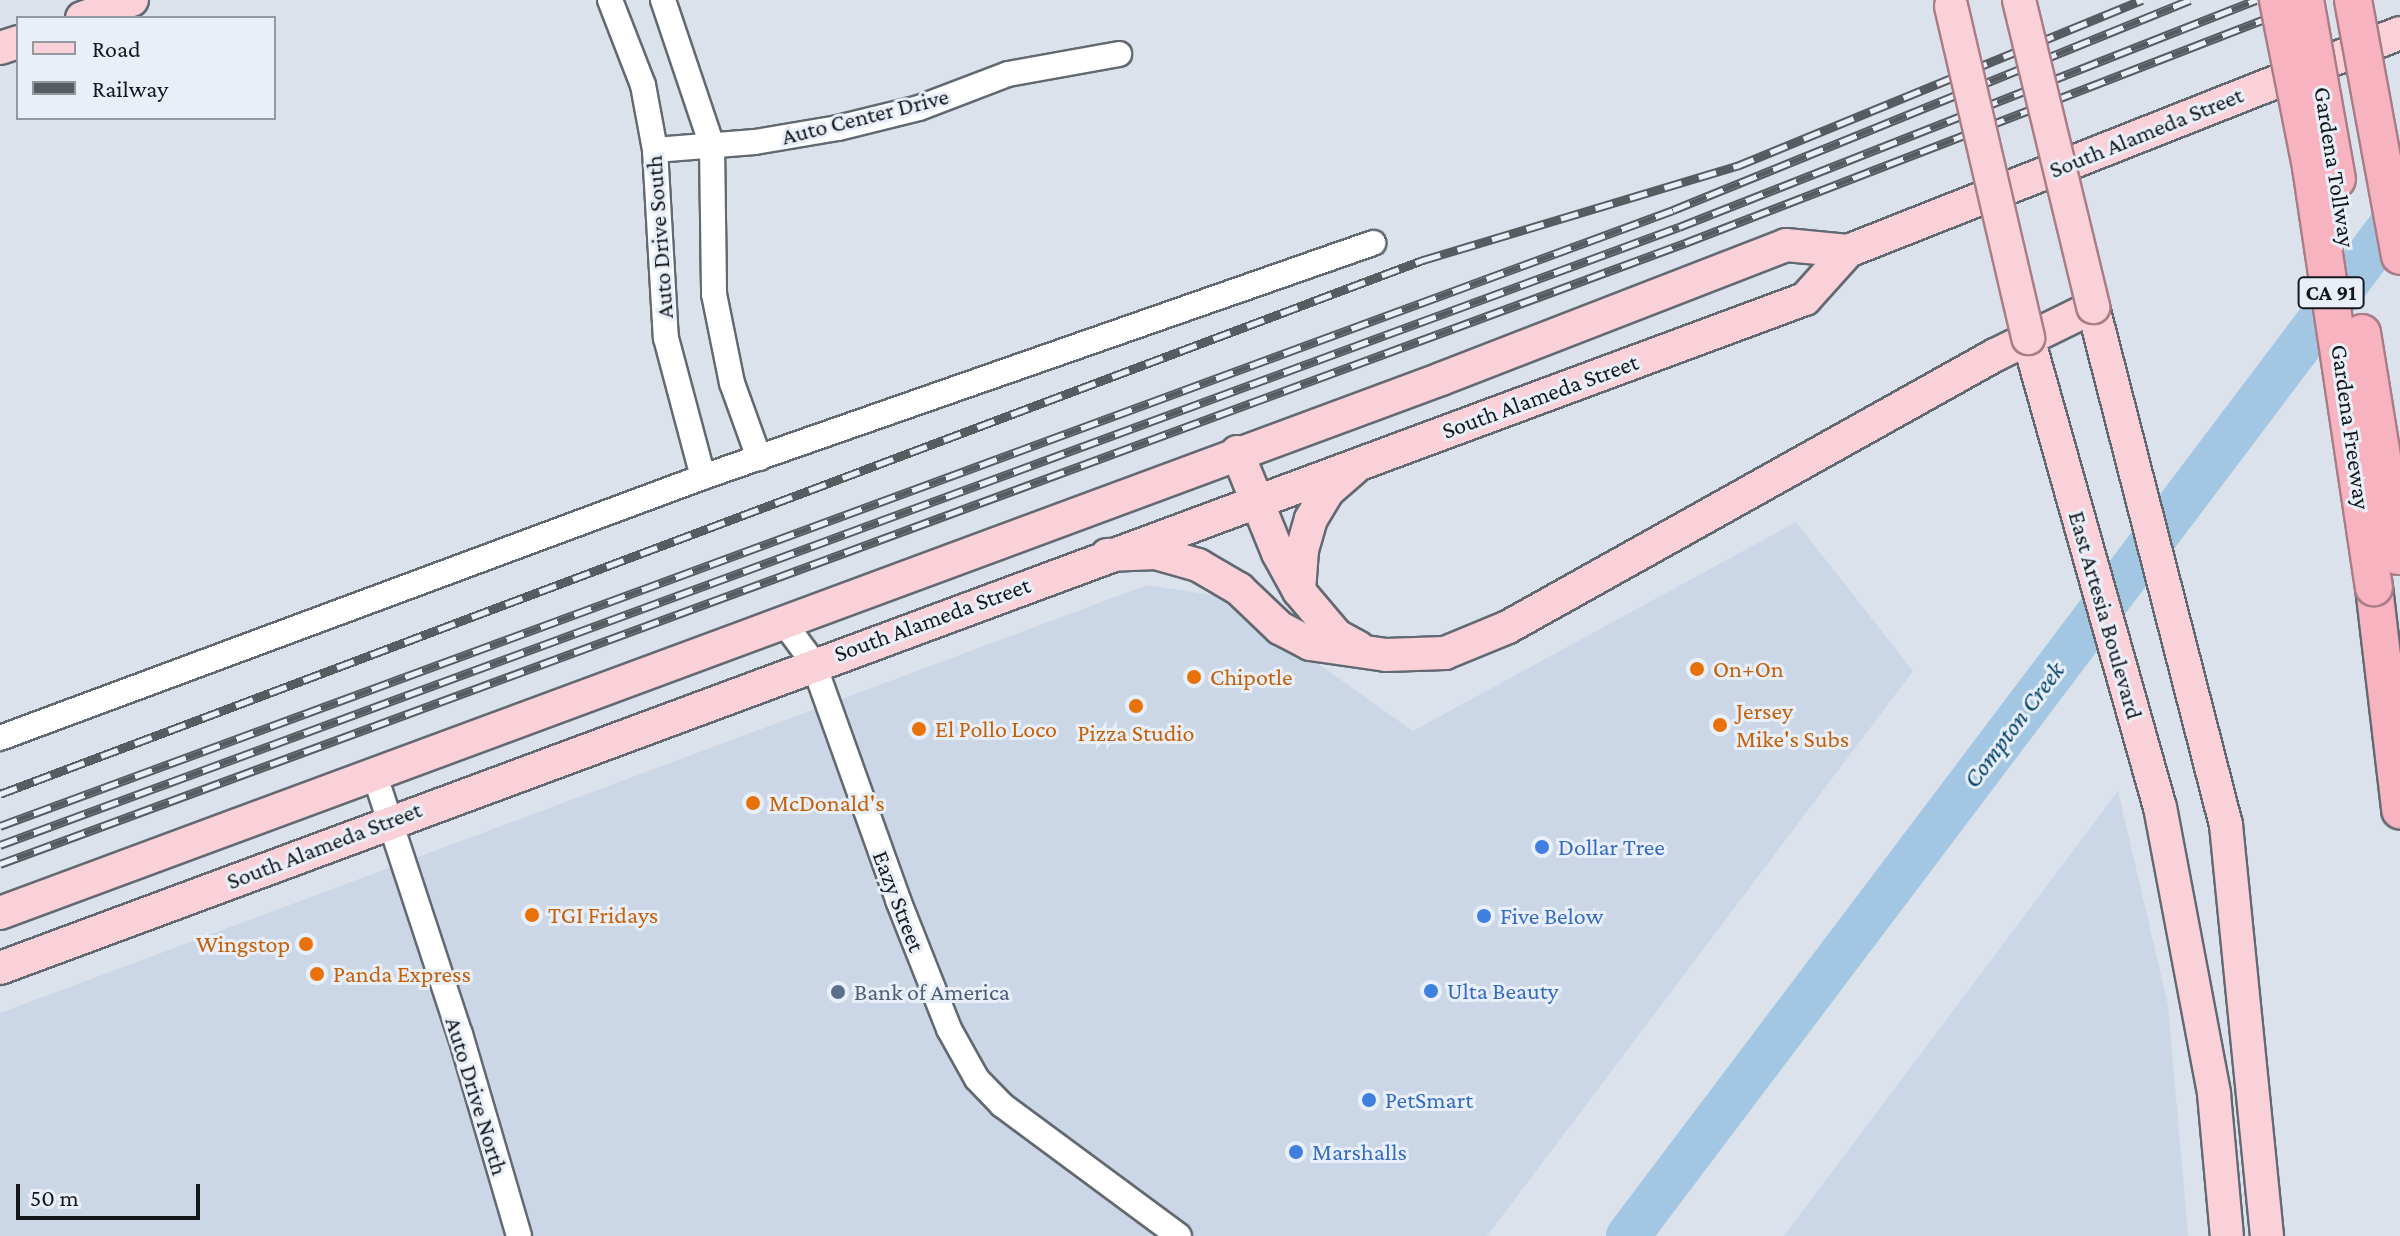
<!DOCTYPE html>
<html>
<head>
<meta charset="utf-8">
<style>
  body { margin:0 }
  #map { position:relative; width:2400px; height:1236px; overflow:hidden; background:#dbe2ec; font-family:"Crimson Pro",serif }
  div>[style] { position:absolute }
  .built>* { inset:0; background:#cbd6e6 }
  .river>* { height:44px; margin:-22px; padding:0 22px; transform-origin:22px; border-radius:22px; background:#a3c7e2 }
  .roads { filter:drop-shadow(2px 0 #636971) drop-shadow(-2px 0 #636971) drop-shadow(0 2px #636971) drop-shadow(0 -2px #636971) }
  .minor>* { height:24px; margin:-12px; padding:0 12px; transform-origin:12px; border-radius:12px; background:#fff }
  .major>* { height:32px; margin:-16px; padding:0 16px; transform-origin:16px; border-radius:16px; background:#fad1d9 }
  .highway>* { height:36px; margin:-18px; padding:0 18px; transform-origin:18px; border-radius:18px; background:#f7b3bf }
  .rail>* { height:9px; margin-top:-4.5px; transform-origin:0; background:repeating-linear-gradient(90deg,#e9eff9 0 18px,#575c61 0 36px); box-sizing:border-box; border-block:2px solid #575c61 }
  .bridges { filter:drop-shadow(2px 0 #a87d86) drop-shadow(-2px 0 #a87d86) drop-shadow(0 2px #a87d86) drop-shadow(0 -2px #a87d86) }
  .major-bridge>* { height:32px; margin:-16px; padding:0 16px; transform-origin:16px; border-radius:16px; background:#fad1d9 }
  .highway-bridge>* { height:36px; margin:-18px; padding:0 18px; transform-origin:18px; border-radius:18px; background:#f7b3bf }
  .dots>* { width:22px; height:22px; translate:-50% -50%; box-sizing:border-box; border:4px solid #e9eff9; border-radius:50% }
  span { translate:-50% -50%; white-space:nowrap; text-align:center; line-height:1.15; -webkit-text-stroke:6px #e9eff9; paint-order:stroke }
  .shield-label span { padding:2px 6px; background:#e9eff9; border:2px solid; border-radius:6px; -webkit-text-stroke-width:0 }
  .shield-label { font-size:22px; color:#15181b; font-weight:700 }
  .street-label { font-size:24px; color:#15181b }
  .food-label { font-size:24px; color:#c56008 }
  .left { translate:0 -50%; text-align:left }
  .right { translate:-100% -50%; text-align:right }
  .shop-label { font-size:24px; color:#366cbe }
  .service-label { font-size:24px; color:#4e5e75 }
  .water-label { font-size:26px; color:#034468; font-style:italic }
  .legend { position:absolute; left:16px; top:16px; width:260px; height:104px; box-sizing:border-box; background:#e9eff9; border:2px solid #9499a0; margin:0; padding:10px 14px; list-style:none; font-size:24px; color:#15181b }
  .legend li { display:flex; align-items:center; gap:16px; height:40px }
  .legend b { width:40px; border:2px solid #9499a0 }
  .scale { position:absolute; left:16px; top:1184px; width:184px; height:36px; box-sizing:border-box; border:4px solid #15181b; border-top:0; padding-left:10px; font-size:24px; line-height:28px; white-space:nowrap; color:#15181b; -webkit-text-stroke:6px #e9eff9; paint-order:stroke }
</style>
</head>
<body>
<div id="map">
  <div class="built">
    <div style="clip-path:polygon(1796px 522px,1913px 671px,1487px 1236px,0 1236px,0 1013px,1147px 585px,1224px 597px,1413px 731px)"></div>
    <div style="clip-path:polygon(2118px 791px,2168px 1005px,2188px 1236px,1784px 1236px)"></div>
  </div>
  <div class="river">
    <div style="left:1628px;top:1236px;width:1282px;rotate:-52.96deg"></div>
  </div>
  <div class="roads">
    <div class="minor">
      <div style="left:610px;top:0;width:91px;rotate:68.8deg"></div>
      <div style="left:643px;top:85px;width:66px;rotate:79.5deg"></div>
      <div style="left:655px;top:150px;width:188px;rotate:86.7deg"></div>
      <div style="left:666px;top:338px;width:144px;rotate:75.1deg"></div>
      <div style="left:663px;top:0;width:154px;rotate:71.4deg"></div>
      <div style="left:712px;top:146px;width:148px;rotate:89.2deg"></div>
      <div style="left:714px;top:294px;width:91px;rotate:78.6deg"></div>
      <div style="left:732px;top:383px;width:80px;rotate:70.2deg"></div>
      <div style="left:655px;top:150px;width:100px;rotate:-4.6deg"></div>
      <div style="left:755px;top:142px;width:84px;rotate:-9.6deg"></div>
      <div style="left:838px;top:128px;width:83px;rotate:-13.9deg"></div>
      <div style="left:919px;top:108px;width:95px;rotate:-20.9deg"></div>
      <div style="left:1008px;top:74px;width:113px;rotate:-10.2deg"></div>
      <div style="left:782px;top:620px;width:52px;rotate:53.6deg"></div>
      <div style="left:813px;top:662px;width:253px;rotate:70.3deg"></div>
      <div style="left:898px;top:900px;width:139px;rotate:68.4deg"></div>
      <div style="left:949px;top:1029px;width:57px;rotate:60.8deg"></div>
      <div style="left:977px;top:1079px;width:36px;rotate:46deg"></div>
      <div style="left:1002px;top:1105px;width:220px;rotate:36.5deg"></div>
      <div style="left:0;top:738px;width:750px;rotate:-20.37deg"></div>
      <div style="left:703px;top:477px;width:710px;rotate:-19.25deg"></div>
      <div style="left:374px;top:773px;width:275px;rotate:71.8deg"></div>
      <div style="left:460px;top:1034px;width:210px;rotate:73.7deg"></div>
    </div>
    <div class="major">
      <div style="left:82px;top:18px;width:53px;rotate:-19.8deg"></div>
      <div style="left:0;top:48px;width:19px;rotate:-18deg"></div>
      <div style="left:2028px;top:338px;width:487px;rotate:74.3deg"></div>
      <div style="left:2160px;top:807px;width:292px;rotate:79.3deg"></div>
      <div style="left:2214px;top:1094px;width:143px;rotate:84.8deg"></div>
      <div style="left:1237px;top:452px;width:109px;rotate:67.9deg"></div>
      <div style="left:1278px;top:553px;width:43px;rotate:61.1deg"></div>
      <div style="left:1299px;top:591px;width:59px;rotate:49.8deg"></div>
      <div style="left:1337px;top:636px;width:24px;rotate:28deg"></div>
      <div style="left:1107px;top:555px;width:49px;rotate:-2.3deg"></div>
      <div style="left:1156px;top:553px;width:44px;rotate:15.9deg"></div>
      <div style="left:1198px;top:565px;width:48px;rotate:30.3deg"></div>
      <div style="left:1239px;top:589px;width:57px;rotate:43.6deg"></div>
      <div style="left:1280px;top:628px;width:34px;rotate:28deg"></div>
      <div style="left:1310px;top:644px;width:77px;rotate:8.2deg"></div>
      <div style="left:1386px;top:655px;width:59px;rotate:-1.9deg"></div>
      <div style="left:1445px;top:653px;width:68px;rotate:-22.4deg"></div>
      <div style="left:1508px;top:627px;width:558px;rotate:-29.18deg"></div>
      <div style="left:1995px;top:355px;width:109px;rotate:-26.1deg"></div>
      <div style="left:2093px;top:307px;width:535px;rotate:75.6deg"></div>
      <div style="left:2226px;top:825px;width:413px;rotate:84.3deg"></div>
      <div style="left:1299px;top:591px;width:41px;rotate:-85.8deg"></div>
      <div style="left:1302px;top:550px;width:32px;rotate:-74deg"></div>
      <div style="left:1311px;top:519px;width:33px;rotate:-59deg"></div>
      <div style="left:1328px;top:491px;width:35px;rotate:-41deg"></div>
      <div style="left:0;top:913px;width:1537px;rotate:-20.33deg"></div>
      <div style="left:1441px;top:379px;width:370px;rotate:-21.2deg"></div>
      <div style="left:1786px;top:245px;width:62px;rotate:5.5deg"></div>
      <div style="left:1848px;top:251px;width:593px;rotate:-21.55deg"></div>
      <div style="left:0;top:968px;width:1925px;rotate:-20.34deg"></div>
      <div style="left:1805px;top:299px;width:64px;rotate:-48.1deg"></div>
    </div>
    <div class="highway">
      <div style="left:2374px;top:587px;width:225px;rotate:83.3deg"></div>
    </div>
  </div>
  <div class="rail">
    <div style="left:0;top:794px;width:1520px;rotate:-20.57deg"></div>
    <div style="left:1423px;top:260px;width:328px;rotate:-16.7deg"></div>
    <div style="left:1737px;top:166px;width:438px;rotate:-22.3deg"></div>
    <div style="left:0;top:826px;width:1783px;rotate:-20.21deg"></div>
    <div style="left:1673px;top:210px;width:558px;rotate:-22.11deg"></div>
    <div style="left:0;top:845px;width:1789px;rotate:-20.21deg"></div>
    <div style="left:1679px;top:227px;width:620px;rotate:-21.48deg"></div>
    <div style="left:0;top:864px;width:1796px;rotate:-20.23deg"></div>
    <div style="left:1685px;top:243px;width:674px;rotate:-21.12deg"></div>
  </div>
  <div class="bridges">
    <div class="major-bridge">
      <div style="left:2019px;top:0;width:316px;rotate:76.4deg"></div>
      <div style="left:1951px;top:6px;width:341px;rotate:76.9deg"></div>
    </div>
    <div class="highway-bridge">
      <div style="left:2278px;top:0;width:170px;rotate:78.8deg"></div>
      <div style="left:2311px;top:167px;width:425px;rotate:81.5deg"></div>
      <div style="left:2305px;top:0;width:182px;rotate:79.9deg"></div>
      <div style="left:2353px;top:0;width:260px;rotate:79.6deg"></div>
      <div style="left:2362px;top:333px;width:226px;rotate:80.8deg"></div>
    </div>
  </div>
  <div class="dots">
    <div style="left:1697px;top:669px;background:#e8710a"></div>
    <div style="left:1194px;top:677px;background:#e8710a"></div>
    <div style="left:1136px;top:706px;background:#e8710a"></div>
    <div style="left:1720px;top:725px;background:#e8710a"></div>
    <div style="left:919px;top:729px;background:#e8710a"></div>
    <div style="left:753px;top:803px;background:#e8710a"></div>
    <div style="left:1542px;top:847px;background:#3f7fe0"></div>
    <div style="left:532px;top:915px;background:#e8710a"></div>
    <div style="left:1484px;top:916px;background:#3f7fe0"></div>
    <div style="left:306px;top:944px;background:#e8710a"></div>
    <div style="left:317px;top:974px;background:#e8710a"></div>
    <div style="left:1431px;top:991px;background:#3f7fe0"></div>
    <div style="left:838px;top:992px;background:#5c6f8a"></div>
    <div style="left:1369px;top:1100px;background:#3f7fe0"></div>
    <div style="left:1296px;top:1152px;background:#3f7fe0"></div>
  </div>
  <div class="shield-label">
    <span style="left:2331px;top:293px">CA 91</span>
  </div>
  <div class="street-label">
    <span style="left:865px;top:116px;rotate:-14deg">Auto Center Drive</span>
    <span style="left:2146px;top:132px;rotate:-22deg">South Alameda Street</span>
    <span style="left:2335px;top:167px;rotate:81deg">Gardena Tollway</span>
    <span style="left:659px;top:237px;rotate:-94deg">Auto Drive South</span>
    <span style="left:1540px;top:396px;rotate:-20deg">South Alameda Street</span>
    <span style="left:2351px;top:427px;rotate:82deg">Gardena Freeway</span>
    <span style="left:2106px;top:615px;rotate:74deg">East Artesia Boulevard</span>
    <span style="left:932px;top:619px;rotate:-20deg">South Alameda Street</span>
    <span style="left:324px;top:845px;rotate:-21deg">South Alameda Street</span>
    <span style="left:899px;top:901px;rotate:69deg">Eazy Street</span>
    <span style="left:477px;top:1096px;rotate:73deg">Auto Drive North</span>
  </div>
  <div class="food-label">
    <span class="left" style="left:1713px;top:669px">On+On</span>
    <span class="left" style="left:1210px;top:677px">Chipotle</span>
    <span class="left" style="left:1736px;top:725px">Jersey<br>Mike's Subs</span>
    <span class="left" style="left:935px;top:729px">El Pollo Loco</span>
    <span style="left:1136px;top:733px">Pizza Studio</span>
    <span class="left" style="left:769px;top:803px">McDonald's</span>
    <span class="left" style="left:548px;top:915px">TGI Fridays</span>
    <span class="right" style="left:290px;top:944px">Wingstop</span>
    <span class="left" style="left:333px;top:974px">Panda Express</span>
  </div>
  <div class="shop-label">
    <span class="left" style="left:1558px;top:847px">Dollar Tree</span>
    <span class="left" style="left:1500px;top:916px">Five Below</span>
    <span class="left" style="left:1447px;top:991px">Ulta Beauty</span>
    <span class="left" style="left:1385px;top:1100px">PetSmart</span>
    <span class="left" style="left:1312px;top:1152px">Marshalls</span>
  </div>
  <div class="service-label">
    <span class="left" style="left:854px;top:992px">Bank of America</span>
  </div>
  <div class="water-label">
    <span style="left:2014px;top:725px;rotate:-53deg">Compton Creek</span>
  </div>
  <ul class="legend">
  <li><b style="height:10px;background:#fad1d9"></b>Road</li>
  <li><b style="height:10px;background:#575c61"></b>Railway</li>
  </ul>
  <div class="scale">50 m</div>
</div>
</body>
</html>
